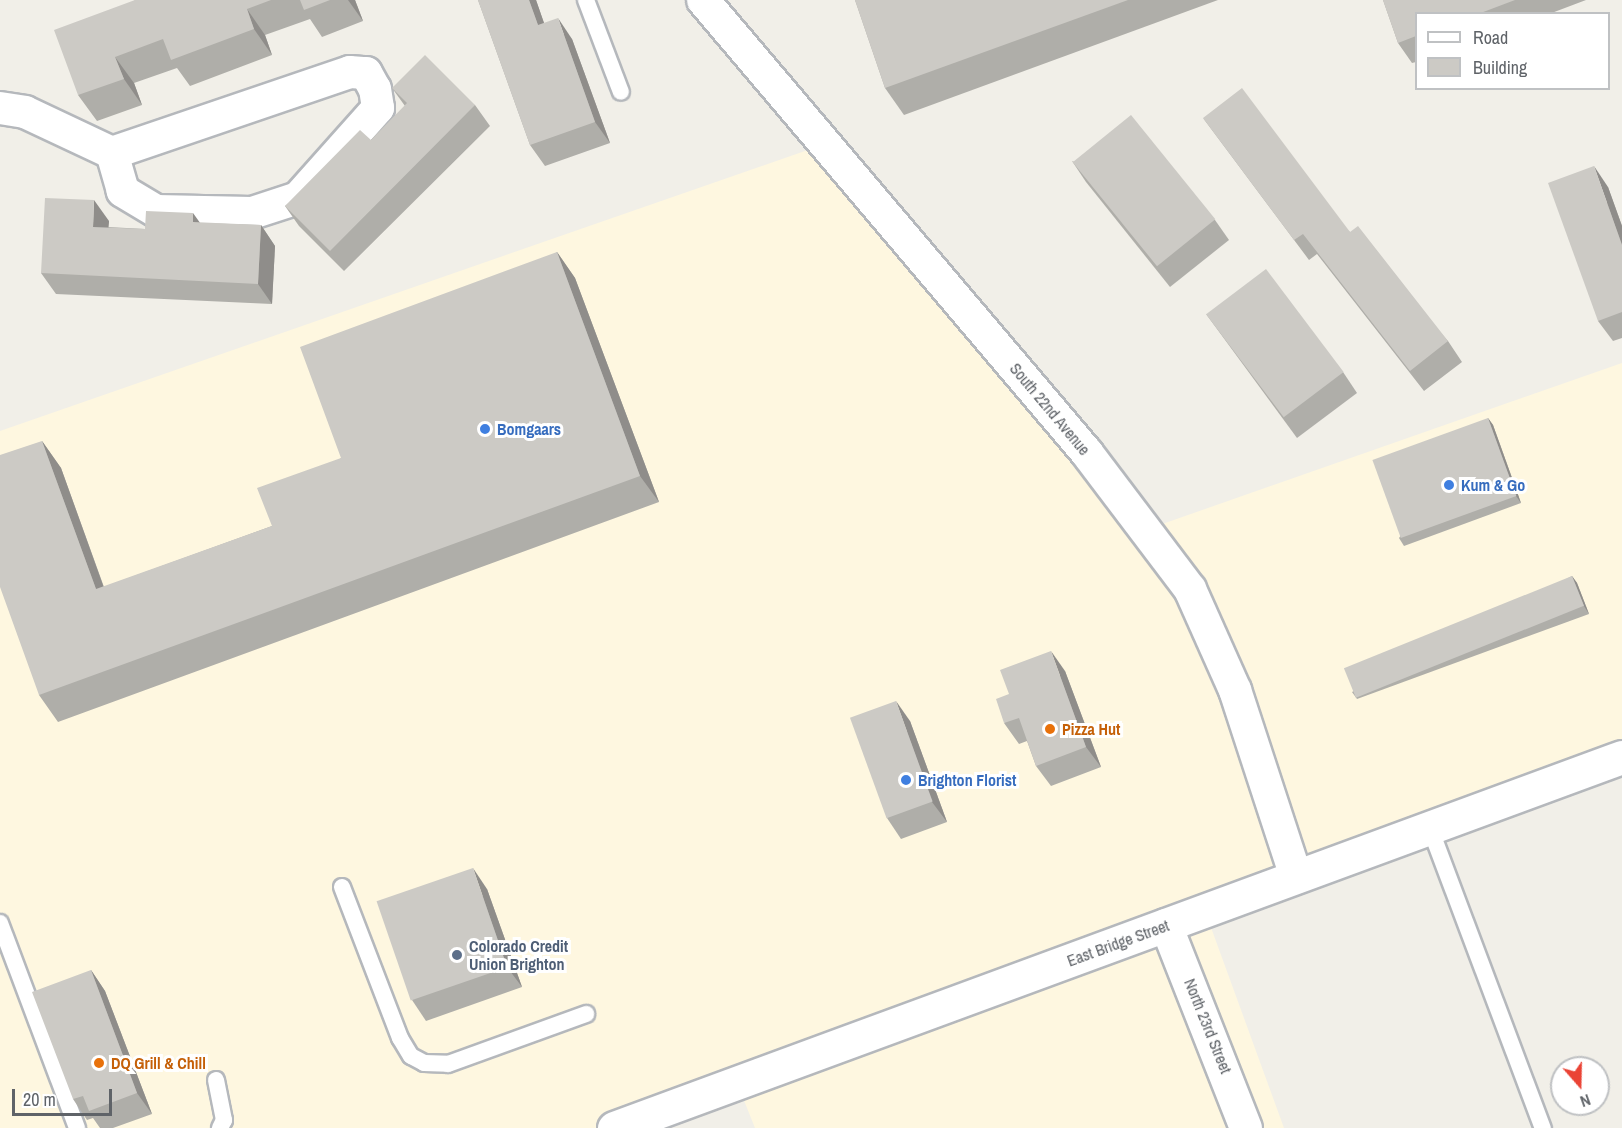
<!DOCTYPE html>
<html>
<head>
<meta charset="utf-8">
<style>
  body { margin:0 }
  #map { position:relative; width:1622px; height:1128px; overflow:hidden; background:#f1efe8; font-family:"Archivo Narrow",sans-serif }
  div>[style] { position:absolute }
  .commercial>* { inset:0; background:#fef7e0 }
  .roads { filter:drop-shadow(2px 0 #b5b8bc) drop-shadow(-2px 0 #b5b8bc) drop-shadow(0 2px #b5b8bc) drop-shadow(0 -2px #b5b8bc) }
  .service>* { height:16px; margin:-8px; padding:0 8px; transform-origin:8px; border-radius:8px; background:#fff }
  .minor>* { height:32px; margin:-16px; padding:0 16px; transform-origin:16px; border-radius:16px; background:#fff }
  .secondary>* { height:33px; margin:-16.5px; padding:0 16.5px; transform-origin:16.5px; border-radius:16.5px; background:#fff }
  .wall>* { inset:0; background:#afaea9 }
  .shaded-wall>* { inset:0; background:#8f8d8a }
  .building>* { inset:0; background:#cccac5; transform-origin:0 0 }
  .dots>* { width:16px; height:16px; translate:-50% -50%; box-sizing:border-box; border:3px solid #fff; border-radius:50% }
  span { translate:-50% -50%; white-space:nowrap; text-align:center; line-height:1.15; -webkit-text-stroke:6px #fff; paint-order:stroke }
  .street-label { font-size:16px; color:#5f6368 }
  .shop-label { font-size:16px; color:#366cbe; font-weight:700 }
  .left { translate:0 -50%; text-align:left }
  .food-label { font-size:16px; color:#c56008; font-weight:700 }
  .service-label { font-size:16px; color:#4e5e75; font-weight:700 }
  .legend { position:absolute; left:1415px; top:12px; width:195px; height:78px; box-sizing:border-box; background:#fff; border:2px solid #bfc1c3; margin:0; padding:8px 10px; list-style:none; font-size:18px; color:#5f6368 }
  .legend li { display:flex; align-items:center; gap:12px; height:30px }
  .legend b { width:30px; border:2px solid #bfc1c3 }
  .north { position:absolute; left:1550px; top:1056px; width:60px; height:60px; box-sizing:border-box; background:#fff; border:2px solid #bfc1c3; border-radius:50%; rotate:160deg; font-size:16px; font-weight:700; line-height:24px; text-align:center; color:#5f6368 }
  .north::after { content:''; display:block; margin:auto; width:21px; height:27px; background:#ea4335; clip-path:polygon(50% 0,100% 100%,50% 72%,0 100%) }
  .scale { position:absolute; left:12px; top:1089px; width:100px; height:27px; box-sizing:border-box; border:3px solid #5f6368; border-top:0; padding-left:8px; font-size:18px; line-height:21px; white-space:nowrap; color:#5f6368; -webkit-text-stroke:4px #fff; paint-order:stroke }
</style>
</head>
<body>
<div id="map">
  <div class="commercial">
    <div style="clip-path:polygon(825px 144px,1148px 529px,1622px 363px,1622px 757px,1205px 911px,1284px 1128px,755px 1128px,737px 1083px,614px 1128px,0 1128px,0 431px)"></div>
  </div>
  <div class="roads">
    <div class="service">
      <div style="left:586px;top:0;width:98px;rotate:69.2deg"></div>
      <div style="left:1430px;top:828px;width:321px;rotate:69.4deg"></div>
      <div style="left:342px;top:887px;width:162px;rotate:69deg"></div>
      <div style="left:400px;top:1038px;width:21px;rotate:59deg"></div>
      <div style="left:411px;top:1056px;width:15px;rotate:28deg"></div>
      <div style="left:424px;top:1063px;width:24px;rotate:2deg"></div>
      <div style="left:448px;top:1064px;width:147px;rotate:-19.9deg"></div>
      <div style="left:0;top:923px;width:219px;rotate:69.4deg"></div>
      <div style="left:216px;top:1080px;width:41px;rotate:78.7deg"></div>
      <div style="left:224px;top:1120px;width:9px;rotate:117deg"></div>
    </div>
    <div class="minor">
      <div style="left:703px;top:0;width:594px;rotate:49.71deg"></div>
      <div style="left:1087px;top:453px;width:171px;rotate:52.9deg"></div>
      <div style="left:1190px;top:589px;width:111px;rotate:66deg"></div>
      <div style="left:1235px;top:690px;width:197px;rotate:71.9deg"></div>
      <div style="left:0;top:108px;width:25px;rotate:9deg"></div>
      <div style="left:25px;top:112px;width:96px;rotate:25.2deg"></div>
      <div style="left:112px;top:153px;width:251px;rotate:-18.8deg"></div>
      <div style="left:350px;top:72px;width:16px;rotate:4deg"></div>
      <div style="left:366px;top:73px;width:18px;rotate:61deg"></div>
      <div style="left:375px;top:89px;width:19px;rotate:81deg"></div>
      <div style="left:378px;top:108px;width:120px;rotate:131.6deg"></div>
      <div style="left:298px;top:198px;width:48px;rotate:161.9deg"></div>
      <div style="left:252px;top:213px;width:96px;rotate:-178.8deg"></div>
      <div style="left:156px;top:211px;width:39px;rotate:-149deg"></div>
      <div style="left:123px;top:191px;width:40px;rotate:-106deg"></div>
      <div style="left:1166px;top:925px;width:218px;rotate:68.5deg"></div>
    </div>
    <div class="secondary">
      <div style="left:614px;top:1128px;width:1074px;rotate:-20.21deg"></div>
    </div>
  </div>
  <div class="wall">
    <div style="clip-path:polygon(135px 0,355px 0,363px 21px,322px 37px,310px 19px,265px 35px,272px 55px,190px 86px,177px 68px,134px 83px,142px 105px,97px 121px,78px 95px)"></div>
    <div style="clip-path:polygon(478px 0,536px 0,544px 23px,572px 39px,610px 143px,545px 166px,530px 145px)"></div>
    <div style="clip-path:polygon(855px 0,1218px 0,904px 115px,885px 88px)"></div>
    <div style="clip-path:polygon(1383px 0,1586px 0,1549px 14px,1416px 14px,1416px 62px,1412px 63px,1398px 43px)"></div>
    <div style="clip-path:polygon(392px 88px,475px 105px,490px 126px,344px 271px,299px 226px,285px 206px,371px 140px,405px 106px)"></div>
    <div style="clip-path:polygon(1203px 118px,1350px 232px,1448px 341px,1462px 362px,1424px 391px,1317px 254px,1309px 260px)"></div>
    <div style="clip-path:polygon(1072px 161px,1215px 220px,1229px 240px,1170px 287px,1086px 182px)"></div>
    <div style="clip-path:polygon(1608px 187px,1622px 226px,1622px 338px,1613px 341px,1598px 321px)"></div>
    <div style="clip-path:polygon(109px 221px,108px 227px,145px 229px,200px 223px,261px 225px,275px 246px,272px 304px,56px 294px,41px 273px)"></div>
    <div style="clip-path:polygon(557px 252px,575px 278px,659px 502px,58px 722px,39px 695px,42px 441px,61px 468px,104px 587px,272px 526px,341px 458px)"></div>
    <div style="clip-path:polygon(1206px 314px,1343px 372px,1357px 393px,1297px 438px)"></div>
    <div style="clip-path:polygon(1488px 418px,1493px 425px,1521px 503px,1404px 546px,1399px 538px)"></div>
    <div style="clip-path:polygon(1572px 576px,1577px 583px,1589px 614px,1357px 699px,1352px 692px)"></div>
    <div style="clip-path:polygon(1065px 671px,1101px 767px,1051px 786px,1036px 766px,1027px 741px,1019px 744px,1004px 723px)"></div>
    <div style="clip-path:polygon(910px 721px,947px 822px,901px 839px,887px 818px)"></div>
    <div style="clip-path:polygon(487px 889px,522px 987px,426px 1021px,412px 1000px)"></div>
    <div style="clip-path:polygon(91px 970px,105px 991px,152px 1114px,113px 1128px,100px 1128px,93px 1118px,87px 1120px,73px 1099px)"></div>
  </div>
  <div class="shaded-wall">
    <div style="clip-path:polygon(348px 0,355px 0,363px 21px)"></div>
    <div style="clip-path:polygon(529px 0,536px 0,552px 46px,538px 25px)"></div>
    <div style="clip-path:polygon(247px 9px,265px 35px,272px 55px,254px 29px)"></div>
    <div style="clip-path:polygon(558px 18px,572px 39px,610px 143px,595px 122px)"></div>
    <div style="clip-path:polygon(115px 57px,134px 83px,142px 105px,124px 79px)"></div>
    <div style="clip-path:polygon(1594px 166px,1608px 187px,1622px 226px,1622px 245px)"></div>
    <div style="clip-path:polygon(94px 200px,109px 221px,107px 247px,93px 227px)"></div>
    <div style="clip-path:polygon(193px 213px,208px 234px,193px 222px)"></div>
    <div style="clip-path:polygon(261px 225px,275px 246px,272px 304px,258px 284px)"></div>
    <div style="clip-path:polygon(557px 252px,575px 278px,659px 502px,640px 476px)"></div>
    <div style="clip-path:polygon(1488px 418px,1493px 425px,1521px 503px,1516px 496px)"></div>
    <div style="clip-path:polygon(42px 441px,61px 468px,114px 616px,96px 589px)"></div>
    <div style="clip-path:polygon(1572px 576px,1577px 583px,1589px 614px,1584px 606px)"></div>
    <div style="clip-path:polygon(1051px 651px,1065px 671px,1101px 767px,1086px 747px)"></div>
    <div style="clip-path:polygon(896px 701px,910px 721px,947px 822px,932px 802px)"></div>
    <div style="clip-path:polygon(473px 868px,487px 889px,522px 987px,507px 967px)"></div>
    <div style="clip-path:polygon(91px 970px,105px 991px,152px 1114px,137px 1093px)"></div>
  </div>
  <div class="building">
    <div style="clip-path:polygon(135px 0,271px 0,247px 9px,254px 29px,171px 60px,163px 39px,115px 57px,124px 79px,78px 95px,54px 30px)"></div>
    <div style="clip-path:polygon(300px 0,330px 0,304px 10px)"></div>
    <div style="clip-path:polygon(478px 0,529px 0,538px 25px,558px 18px,595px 122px,530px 145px)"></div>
    <div style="clip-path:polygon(855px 0,1128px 0,885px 88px)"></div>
    <div style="clip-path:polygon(1383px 0,1515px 0,1478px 14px,1416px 14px,1416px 36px,1398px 43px)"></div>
    <div style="clip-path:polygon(425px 55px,475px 105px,330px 251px,285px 206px,360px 130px,371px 140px,407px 103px,392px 88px)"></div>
    <div style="clip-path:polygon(1242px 88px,1350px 232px,1358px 226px,1448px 341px,1410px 371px,1303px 234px,1294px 240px,1203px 118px)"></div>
    <div style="left:1131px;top:115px;width:134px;height:75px;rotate:51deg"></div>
    <div style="clip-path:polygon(1594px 166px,1622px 245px,1622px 312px,1598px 321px,1548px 183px)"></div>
    <div style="clip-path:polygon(45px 198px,94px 200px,93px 227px,145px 229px,146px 211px,193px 213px,193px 222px,261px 225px,258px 284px,41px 273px)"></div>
    <div style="clip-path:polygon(557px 252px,640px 476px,39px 695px,0 587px,0 455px,42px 441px,96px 589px,272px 526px,257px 488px,341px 458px,300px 347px)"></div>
    <div style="left:1266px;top:269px;width:129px;height:75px;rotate:53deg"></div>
    <div style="left:1488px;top:418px;width:83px;height:123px;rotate:70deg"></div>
    <div style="left:1572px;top:576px;width:32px;height:246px;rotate:68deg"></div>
    <div style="clip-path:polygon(1051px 651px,1086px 747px,1036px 766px,1019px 718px,1004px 723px,996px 699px,1009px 694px,1000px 670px)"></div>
    <div style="left:896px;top:701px;width:107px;height:49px;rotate:70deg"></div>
    <div style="left:473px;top:868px;width:105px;height:102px;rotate:71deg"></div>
    <div style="clip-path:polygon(91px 970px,137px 1093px,89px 1111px,83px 1096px,73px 1099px,32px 992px)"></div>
  </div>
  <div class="dots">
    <div style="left:485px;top:429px;background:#3f7fe0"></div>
    <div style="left:1449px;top:485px;background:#3f7fe0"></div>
    <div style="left:1050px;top:729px;background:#e8710a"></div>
    <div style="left:906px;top:780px;background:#3f7fe0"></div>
    <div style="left:457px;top:955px;background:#5c6f8a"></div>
    <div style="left:99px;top:1063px;background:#e8710a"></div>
  </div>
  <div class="street-label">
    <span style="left:1050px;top:409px;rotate:50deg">South 22nd Avenue</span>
    <span style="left:1118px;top:943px;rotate:-20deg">East Bridge Street</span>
    <span style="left:1208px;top:1026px;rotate:68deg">North 23rd Street</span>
  </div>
  <div class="shop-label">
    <span class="left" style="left:497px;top:429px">Bomgaars</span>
    <span class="left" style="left:1461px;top:485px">Kum &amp; Go</span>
    <span class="left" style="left:918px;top:780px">Brighton Florist</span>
  </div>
  <div class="food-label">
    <span class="left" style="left:1062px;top:729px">Pizza Hut</span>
    <span class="left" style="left:111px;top:1063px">DQ Grill &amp; Chill</span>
  </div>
  <div class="service-label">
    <span class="left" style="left:469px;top:955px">Colorado Credit<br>Union Brighton</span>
  </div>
  <ul class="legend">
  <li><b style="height:8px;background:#fff"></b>Road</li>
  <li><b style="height:16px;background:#cccac5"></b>Building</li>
  </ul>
  <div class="north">N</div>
  <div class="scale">20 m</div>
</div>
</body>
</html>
